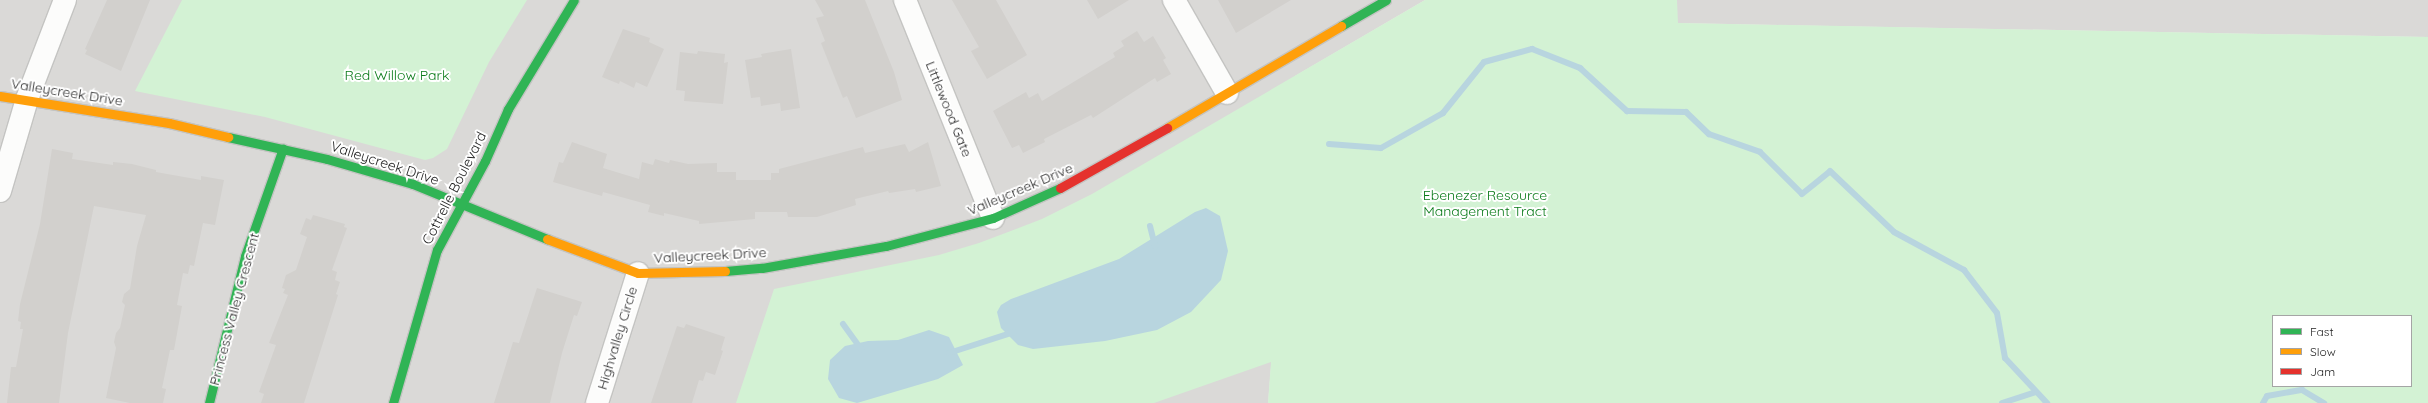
<!DOCTYPE html>
<html>
<head>
<meta charset="utf-8">
<style>
  body { margin:0 }
  #map { position:relative; width:2428px; height:403px; overflow:hidden; background:#ebeae6; font-family:Quicksand,sans-serif }
  div>[style] { position:absolute }
  .residential>* { inset:0; background:#dad9d7 }
  .park>* { inset:0; background:#d3f2d4 }
  .water>* { inset:0; background:#b8d5df }
  .stream>* { height:6px; margin:-3px; padding:0 3px; transform-origin:3px; border-radius:3px; background:#b8d5df }
  .building>* { inset:0; background:#d2d0cd }
  .roads { filter:drop-shadow(1px 0 #c4c4c2) drop-shadow(-1px 0 #c4c4c2) drop-shadow(0 1px #c4c4c2) drop-shadow(0 -1px #c4c4c2) }
  .street>* { height:22px; margin:-11px; padding:0 11px; transform-origin:11px; border-radius:11px; background:#fcfcfb }
  .fast>* { height:9px; margin:-4.5px; padding:0 4.5px; transform-origin:4.5px; border-radius:4.5px; background:#30b455 }
  .slow>* { height:9px; margin:-4.5px; padding:0 4.5px; transform-origin:4.5px; border-radius:4.5px; background:#ff9f0a }
  .jam>* { height:9px; margin:-4.5px; padding:0 4.5px; transform-origin:4.5px; border-radius:4.5px; background:#e5322d }
  span { translate:-50% -50%; white-space:nowrap; text-align:center; line-height:1.15; -webkit-text-stroke:4px #fff; paint-order:stroke }
  .park-label { font-size:14px; color:#0b7b1a }
  .street-label { font-size:14px; color:#1d1d1d }
  .legend { position:absolute; left:2272px; top:315px; width:140px; height:72px; box-sizing:border-box; background:#fff; border:1px solid #a5a5a5; margin:0; padding:5px 7px; list-style:none; font-size:12px; color:#1d1d1d }
  .legend li { display:flex; align-items:center; gap:8px; height:20px }
  .legend b { width:20px; border:1px solid #a5a5a5 }
</style>
</head>
<body>
<div id="map">
  <div class="residential">
    <div style="clip-path:polygon(0 0,1425px 0,1295px 76px,1268px 403px,0 403px)"></div>
    <div style="clip-path:polygon(1677px 0,2428px 0,2428px 37px,1677px 23px)"></div>
  </div>
  <div class="park">
    <div style="clip-path:polygon(182px 0,527px 0,489px 62px,447px 149px,433px 158px,425px 160px,265px 117px,135px 91px)"></div>
    <div style="clip-path:polygon(evenodd,1425px 0,1677px 0,1678px 23px,2428px 37px,2428px 403px,1268px 403px,1271px 362px,1154px 403px,736px 403px,774px 289px,939px 255px,979px 243px,1042px 219px,1092px 194px,1425px 0,2273px 316px,2411px 316px,2411px 386px,2273px 386px,2273px 316px)"></div>
  </div>
  <div class="water">
    <div style="clip-path:polygon(1206px 208px,1220px 216px,1228px 251px,1221px 280px,1191px 312px,1157px 330px,1105px 341px,1033px 349px,1018px 345px,1001px 328px,997px 312px,1001px 305px,1011px 299px,1119px 259px,1195px 212px)"></div>
    <div style="clip-path:polygon(929px 330px,949px 337px,963px 365px,938px 379px,857px 403px,839px 398px,828px 379px,830px 360px,845px 346px,868px 341px,898px 340px)"></div>
  </div>
  <div class="stream">
    <div style="left:1329px;top:144px;width:52px;rotate:4.4deg"></div>
    <div style="left:1381px;top:148px;width:71px;rotate:-29.4deg"></div>
    <div style="left:1443px;top:113px;width:65px;rotate:-51.2deg"></div>
    <div style="left:1484px;top:62px;width:50px;rotate:-15.2deg"></div>
    <div style="left:1532px;top:49px;width:52px;rotate:21.6deg"></div>
    <div style="left:1580px;top:68px;width:64px;rotate:42.5deg"></div>
    <div style="left:1627px;top:111px;width:59px;rotate:1deg"></div>
    <div style="left:1686px;top:112px;width:32px;rotate:44deg"></div>
    <div style="left:1709px;top:134px;width:54px;rotate:19.4deg"></div>
    <div style="left:1760px;top:152px;width:59px;rotate:45deg"></div>
    <div style="left:1802px;top:194px;width:36px;rotate:-39deg"></div>
    <div style="left:1830px;top:171px;width:88px;rotate:43.6deg"></div>
    <div style="left:1894px;top:232px;width:80px;rotate:28.5deg"></div>
    <div style="left:1964px;top:270px;width:54px;rotate:52.5deg"></div>
    <div style="left:1997px;top:313px;width:46px;rotate:79.9deg"></div>
    <div style="left:2005px;top:358px;width:62px;rotate:47deg"></div>
    <div style="left:1150px;top:226px;width:21px;rotate:76deg"></div>
    <div style="left:843px;top:324px;width:32px;rotate:54deg"></div>
    <div style="left:949px;top:353px;width:68px;rotate:-17.9deg"></div>
    <div style="left:2002px;top:403px;width:35px;rotate:-18deg"></div>
    <div style="left:2263px;top:403px;width:8px;rotate:-60deg"></div>
    <div style="left:2267px;top:396px;width:36px;rotate:-10deg"></div>
    <div style="left:2302px;top:390px;width:26px;rotate:31deg"></div>
  </div>
  <div class="building">
    <div style="clip-path:polygon(107px 0,150px 0,121px 71px,85px 54px,87px 50px,85px 49px)"></div>
    <div style="clip-path:polygon(815px 0,865px 0,894px 72px,902px 100px,856px 118px,847px 96px,843px 98px,821px 43px,825px 41px,816px 18px,824px 16px)"></div>
    <div style="clip-path:polygon(952px 0,996px 0,1027px 55px,987px 79px,971px 51px,979px 47px)"></div>
    <div style="clip-path:polygon(1087px 0,1129px 0,1098px 19px)"></div>
    <div style="clip-path:polygon(1218px 0,1291px 0,1236px 33px)"></div>
    <div style="clip-path:polygon(623px 29px,650px 38px,649px 42px,664px 49px,647px 87px,636px 82px,634px 88px,620px 81px,619px 84px,602px 77px)"></div>
    <div style="clip-path:polygon(1137px 31px,1144px 42px,1153px 36px,1166px 58px,1163px 60px,1171px 74px,1157px 82px,1155px 78px,1093px 118px,1091px 115px,1044px 139px,1045px 142px,1023px 153px,1019px 145px,1012px 148px,993px 111px,1026px 92px,1029px 98px,1038px 93px,1042px 101px,1115px 57px,1113px 53px,1124px 46px,1121px 41px)"></div>
    <div style="clip-path:polygon(791px 49px,800px 108px,781px 111px,780px 103px,761px 106px,760px 97px,751px 98px,745px 60px,762px 57px,761px 54px)"></div>
    <div style="clip-path:polygon(698px 51px,725px 54px,724px 63px,728px 62px,723px 104px,684px 101px,685px 91px,676px 90px,680px 52px,697px 54px)"></div>
    <div style="clip-path:polygon(572px 142px,607px 154px,603px 168px,639px 179px,642px 162px,653px 165px,655px 159px,669px 163px,670px 160px,688px 164px,717px 163px,717px 172px,736px 172px,736px 180px,771px 180px,771px 173px,779px 173px,779px 169px,863px 147px,865px 153px,905px 144px,909px 152px,928px 142px,941px 186px,916px 192px,915px 189px,889px 193px,888px 191px,855px 199px,856px 205px,817px 217px,788px 217px,787px 212px,755px 212px,755px 219px,699px 224px,699px 221px,664px 213px,664px 216px,648px 212px,650px 205px,603px 192px,602px 196px,553px 182px,559px 162px,563px 163px)"></div>
    <div style="clip-path:polygon(52px 149px,73px 153px,72px 159px,113px 165px,113px 162px,132px 164px,156px 170px,156px 172px,201px 180px,201px 176px,224px 180px,215px 225px,203px 223px,194px 266px,190px 265px,188px 274px,183px 273px,177px 305px,182px 306px,174px 350px,170px 350px,162px 388px,166px 389px,163px 403px,130px 403px,106px 398px,116px 348px,114px 342px,116px 333px,120px 328px,125px 305px,122px 302px,124px 294px,130px 289px,137px 246px,146px 215px,94px 206px,68px 333px,59px 403px,7px 403px,11px 367px,16px 367px,23px 329px,20px 329px,21px 322px,18px 321px,20px 304px,40px 224px)"></div>
    <div style="clip-path:polygon(313px 215px,345px 224px,344px 227px,347px 228px,332px 270px,337px 272px,335px 280px,340px 282px,336px 294px,338px 295px,304px 403px,261px 403px,264px 394px,259px 392px,276px 345px,269px 343px,288px 295px,283px 293px,285px 289px,282px 288px,286px 275px,296px 270px,307px 237px,300px 234px,306px 218px,311px 220px)"></div>
    <div style="clip-path:polygon(537px 288px,582px 302px,577px 316px,574px 315px,562px 353px,550px 403px,494px 403px,513px 342px,519px 343px)"></div>
    <div style="clip-path:polygon(686px 324px,725px 337px,721px 350px,723px 351px,715px 375px,706px 372px,703px 381px,699px 380px,692px 403px,651px 403px,677px 326px,684px 328px)"></div>
  </div>
  <div class="roads">
    <div class="street">
      <div style="left:905px;top:0;width:235px;rotate:68deg"></div>
      <div style="left:1174px;top:0;width:107px;rotate:60.3deg"></div>
      <div style="left:0;top:191px;width:96px;rotate:-73.6deg"></div>
      <div style="left:27px;top:99px;width:106px;rotate:-69deg"></div>
      <div style="left:597px;top:403px;width:136px;rotate:-72.5deg"></div>
    </div>
    <div class="fast">
      <div style="left:1341px;top:26px;width:52px;rotate:-30deg"></div>
      <div style="left:228px;top:137px;width:101px;rotate:12.5deg"></div>
      <div style="left:327px;top:159px;width:90px;rotate:16.2deg"></div>
      <div style="left:413px;top:184px;width:145px;rotate:22.3deg"></div>
      <div style="left:725px;top:271px;width:37px;rotate:-5deg"></div>
      <div style="left:762px;top:268px;width:126px;rotate:-10.1deg"></div>
      <div style="left:886px;top:246px;width:111px;rotate:-14.7deg"></div>
      <div style="left:993px;top:218px;width:73px;rotate:-24.1deg"></div>
      <div style="left:209px;top:403px;width:151px;rotate:-76.2deg"></div>
      <div style="left:245px;top:256px;width:114px;rotate:-70.6deg"></div>
      <div style="left:393px;top:403px;width:159px;rotate:-74deg"></div>
      <div style="left:437px;top:250px;width:101px;rotate:-61.7deg"></div>
      <div style="left:485px;top:161px;width:57px;rotate:-66.1deg"></div>
      <div style="left:508px;top:109px;width:127px;rotate:-58.8deg"></div>
    </div>
    <div class="slow">
      <div style="left:0;top:96px;width:171px;rotate:9.1deg"></div>
      <div style="left:169px;top:123px;width:61px;rotate:13.3deg"></div>
      <div style="left:1167px;top:128px;width:202px;rotate:-30.4deg"></div>
      <div style="left:547px;top:239px;width:97px;rotate:20.5deg"></div>
      <div style="left:638px;top:273px;width:87px;rotate:-1.3deg"></div>
    </div>
    <div class="jam">
      <div style="left:1060px;top:188px;width:123px;rotate:-29.3deg"></div>
    </div>
  </div>
  <div class="park-label">
    <span style="left:397px;top:75px">Red Willow Park</span>
    <span style="left:1485px;top:203px">Ebenezer Resource<br>Management Tract</span>
  </div>
  <div class="street-label">
    <span style="left:67px;top:92px;rotate:9deg">Valleycreek Drive</span>
    <span style="left:949px;top:109px;rotate:68deg">Littlewood Gate</span>
    <span style="left:385px;top:163px;rotate:18deg">Valleycreek Drive</span>
    <span style="left:454px;top:188px;rotate:-63deg">Cottrelle Boulevard</span>
    <span style="left:1020px;top:189px;rotate:-23deg">Valleycreek Drive</span>
    <span style="left:710px;top:255px;rotate:-3deg">Valleycreek Drive</span>
    <span style="left:234px;top:309px;rotate:-75deg">Princess Valley Crescent</span>
    <span style="left:617px;top:338px;rotate:-73deg">Highvalley Circle</span>
  </div>
  <ul class="legend">
  <li><b style="height:5px;background:#30b455"></b>Fast</li>
  <li><b style="height:5px;background:#ff9f0a"></b>Slow</li>
  <li><b style="height:5px;background:#e5322d"></b>Jam</li>
  </ul>
</div>
</body>
</html>
